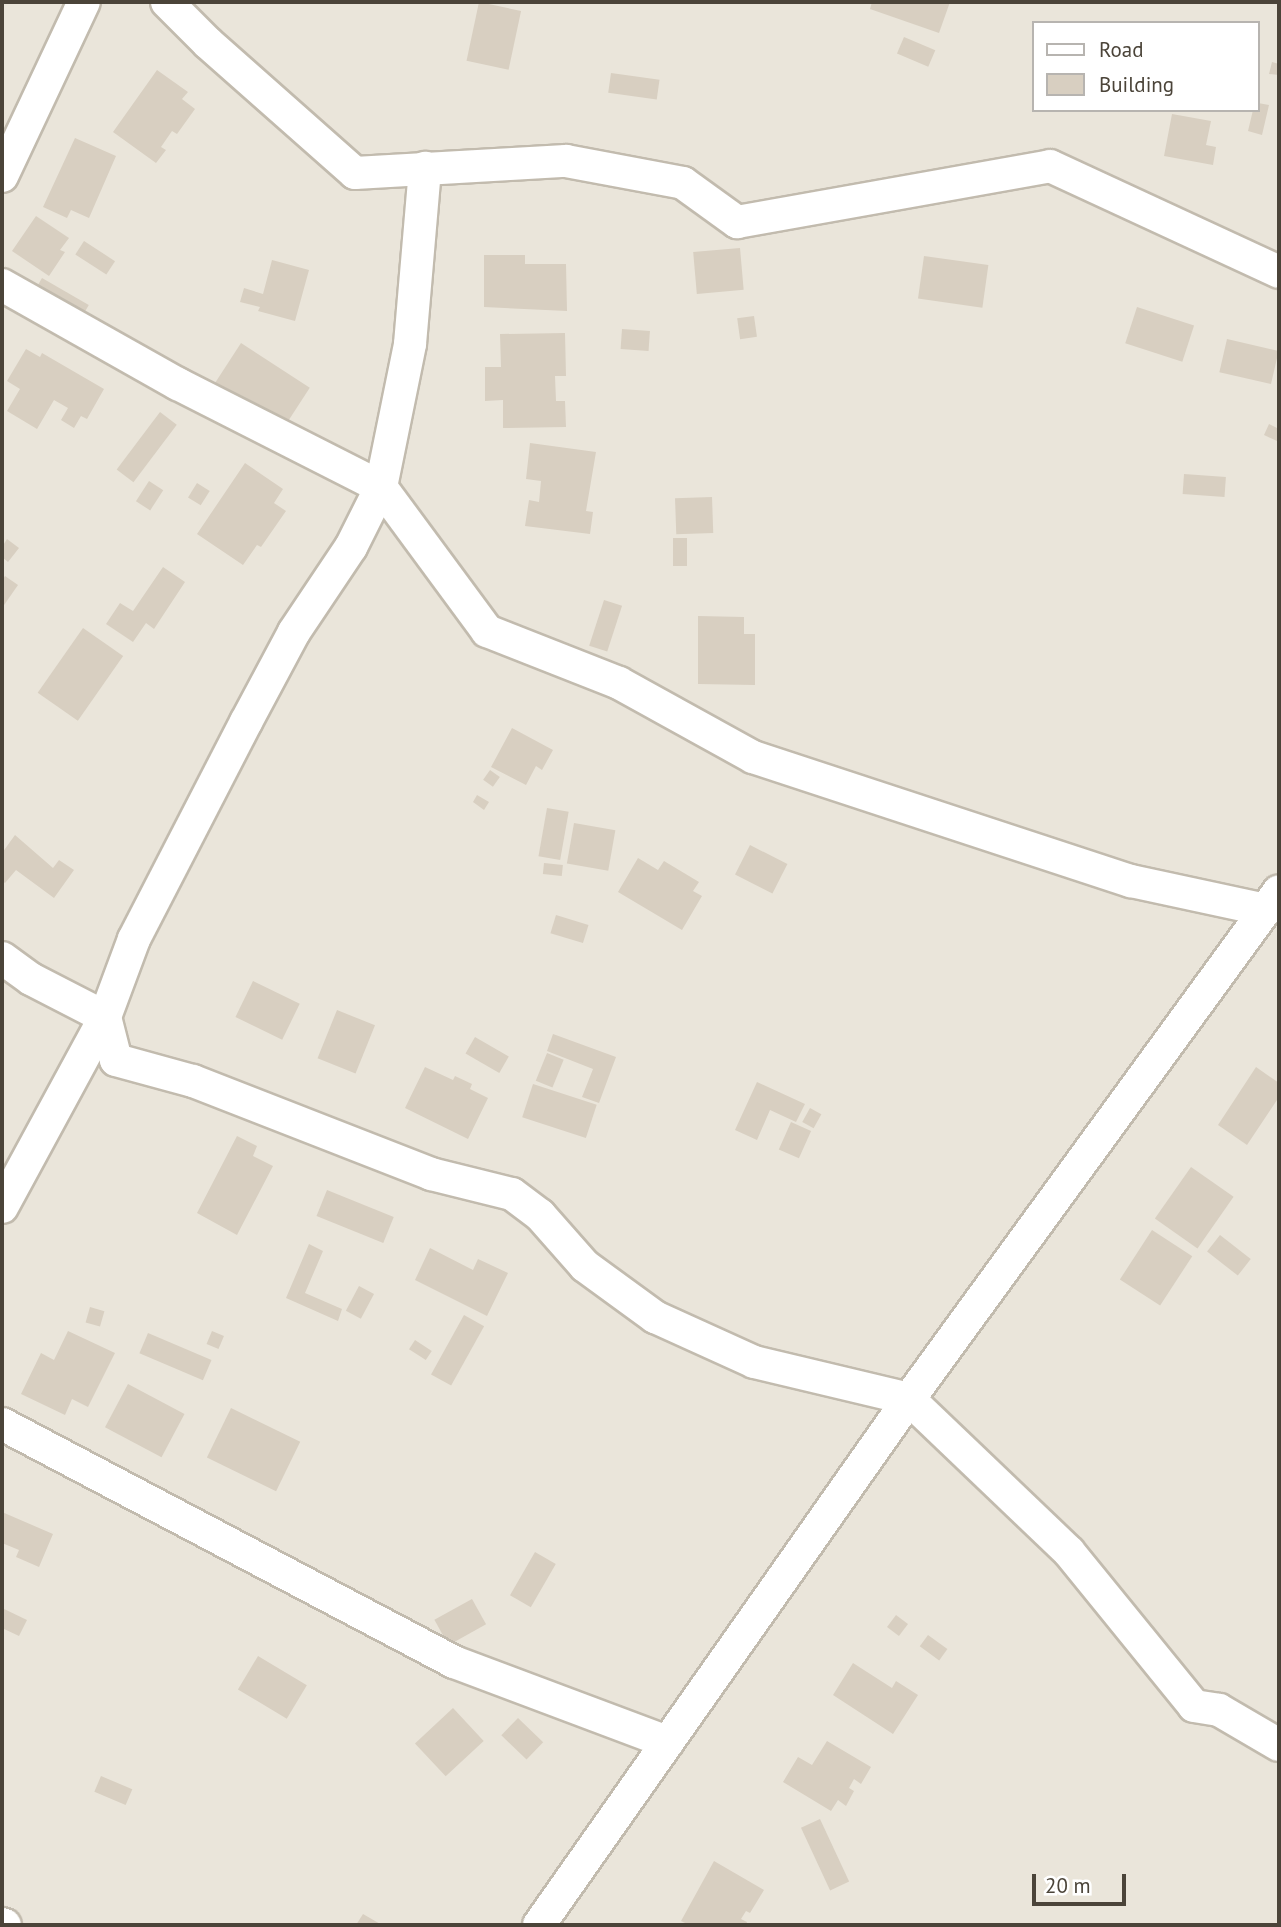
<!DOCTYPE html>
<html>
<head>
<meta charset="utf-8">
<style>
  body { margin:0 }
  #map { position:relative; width:1281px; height:1927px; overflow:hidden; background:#f6f3ec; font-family:"PT Sans",sans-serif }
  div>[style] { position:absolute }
  .residential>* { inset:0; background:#eae5da }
  .building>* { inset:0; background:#d8cfc1; transform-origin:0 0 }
  .roads { filter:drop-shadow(2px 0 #c2bbae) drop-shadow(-2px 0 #c2bbae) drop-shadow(0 2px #c2bbae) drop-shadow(0 -2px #c2bbae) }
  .minor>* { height:32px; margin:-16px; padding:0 16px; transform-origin:16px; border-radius:16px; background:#fff }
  span { translate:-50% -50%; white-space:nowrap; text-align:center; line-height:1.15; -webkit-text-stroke:5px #fff; paint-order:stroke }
  .frame { position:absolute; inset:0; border:4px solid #4b4439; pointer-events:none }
  .legend { position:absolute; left:1032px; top:21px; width:228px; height:91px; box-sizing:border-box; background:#fff; border:2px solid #b7b4b0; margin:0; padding:9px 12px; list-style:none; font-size:21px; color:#4b4439 }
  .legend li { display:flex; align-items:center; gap:14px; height:35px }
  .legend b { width:35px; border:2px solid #b7b4b0 }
  .scale { position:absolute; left:1032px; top:1874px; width:94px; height:32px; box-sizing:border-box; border:4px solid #4b4439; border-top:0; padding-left:9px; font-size:21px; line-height:24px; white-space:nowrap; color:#4b4439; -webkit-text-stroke:5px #fff; paint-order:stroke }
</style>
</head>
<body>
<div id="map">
  <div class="residential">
    <div style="clip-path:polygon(evenodd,2px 2px,1279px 2px,1279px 1925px,2px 1925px,2px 2px,1034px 23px,1258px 23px,1258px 110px,1034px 110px,1034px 23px)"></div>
  </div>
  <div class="building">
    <div style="left:479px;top:2px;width:43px;height:60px;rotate:12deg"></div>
    <div style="clip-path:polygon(872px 2px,950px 2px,939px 33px,870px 9px)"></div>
    <div style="left:904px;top:37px;width:34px;height:18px;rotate:23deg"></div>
    <div style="clip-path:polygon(1272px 62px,1279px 64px,1279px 75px,1269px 74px)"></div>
    <div style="clip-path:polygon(157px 70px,188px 92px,182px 99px,195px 109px,177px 134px,172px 131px,161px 147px,166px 150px,156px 163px,113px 132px)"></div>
    <div style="left:611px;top:73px;width:49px;height:20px;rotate:8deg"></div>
    <div style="clip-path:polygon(1258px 103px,1269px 105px,1262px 135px,1248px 131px,1253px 110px,1258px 110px)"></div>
    <div style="clip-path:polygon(1172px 114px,1211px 121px,1206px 145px,1216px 147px,1213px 165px,1164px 156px)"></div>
    <div style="clip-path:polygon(75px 138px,116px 156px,89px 218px,71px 210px,67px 218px,43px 207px)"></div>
    <div style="clip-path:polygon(36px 216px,69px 238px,60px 250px,65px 252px,49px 276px,12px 251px)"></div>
    <div style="left:84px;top:241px;width:37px;height:16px;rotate:33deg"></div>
    <div style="left:740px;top:248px;width:42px;height:47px;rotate:85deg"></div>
    <div style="clip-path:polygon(484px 255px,525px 255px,525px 264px,566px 264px,567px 311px,484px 307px)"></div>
    <div style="left:924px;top:256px;width:65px;height:43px;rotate:8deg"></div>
    <div style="clip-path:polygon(272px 260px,309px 270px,295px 321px,258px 311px,260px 307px,240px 302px,244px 288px,263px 294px)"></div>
    <div style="left:42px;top:278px;width:54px;height:19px;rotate:30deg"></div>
    <div style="left:1137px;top:307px;width:60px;height:38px;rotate:18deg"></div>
    <div style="left:754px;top:316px;width:21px;height:17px;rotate:82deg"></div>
    <div style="left:622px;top:329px;width:28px;height:20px;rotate:4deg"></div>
    <div style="clip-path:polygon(565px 333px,566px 376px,555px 376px,556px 401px,565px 401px,566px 427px,503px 428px,503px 400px,485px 401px,485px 367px,501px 367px,500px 334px)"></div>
    <div style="left:1227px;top:339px;width:53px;height:34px;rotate:13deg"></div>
    <div style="left:241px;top:343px;width:82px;height:48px;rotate:33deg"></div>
    <div style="clip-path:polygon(26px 349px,40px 357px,42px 353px,104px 389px,87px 419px,81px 416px,74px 428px,61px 420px,68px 408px,54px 400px,37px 429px,7px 411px,20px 389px,7px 381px)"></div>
    <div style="left:160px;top:412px;width:21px;height:72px;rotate:37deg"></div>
    <div style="clip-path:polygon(1269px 424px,1279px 429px,1277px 441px,1264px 435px)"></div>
    <div style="clip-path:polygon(530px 443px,596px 452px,586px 511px,593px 512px,590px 534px,525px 526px,529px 500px,539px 502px,541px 481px,526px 479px)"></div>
    <div style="clip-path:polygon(245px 463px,283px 489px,274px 503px,286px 511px,261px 547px,257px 545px,243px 565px,197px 534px)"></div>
    <div style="left:1184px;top:474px;width:42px;height:20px;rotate:4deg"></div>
    <div style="left:149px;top:481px;width:17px;height:24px;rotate:33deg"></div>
    <div style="left:197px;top:483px;width:15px;height:17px;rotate:32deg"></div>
    <div style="left:712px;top:497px;width:36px;height:37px;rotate:88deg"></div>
    <div style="left:673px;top:538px;width:14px;height:28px"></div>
    <div style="clip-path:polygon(7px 539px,19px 548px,8px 562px,2px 557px,2px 547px)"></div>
    <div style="clip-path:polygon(163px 567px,185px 582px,154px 629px,146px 623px,133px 642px,106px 624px,120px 603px,133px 611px)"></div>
    <div style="clip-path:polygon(5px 576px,18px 585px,2px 608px,2px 581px)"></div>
    <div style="left:604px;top:600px;width:19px;height:48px;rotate:18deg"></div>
    <div style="clip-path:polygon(698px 616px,744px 617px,744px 634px,755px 634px,755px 685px,698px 684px)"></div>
    <div style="left:83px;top:628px;width:49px;height:79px;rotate:35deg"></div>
    <div style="clip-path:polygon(512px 728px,553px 750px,542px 770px,536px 766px,526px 785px,491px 767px)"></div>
    <div style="left:490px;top:770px;width:12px;height:12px;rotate:35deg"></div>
    <div style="clip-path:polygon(477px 795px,489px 802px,484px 810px,473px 802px)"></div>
    <div style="left:547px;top:808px;width:22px;height:49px;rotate:10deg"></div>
    <div style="left:574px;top:823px;width:42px;height:41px;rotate:10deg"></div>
    <div style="clip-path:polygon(15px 835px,53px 868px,59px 860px,74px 870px,54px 898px,16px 870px,5px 883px,2px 881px,2px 853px)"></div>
    <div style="left:750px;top:845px;width:42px;height:33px;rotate:27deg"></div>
    <div style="clip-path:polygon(638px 858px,658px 870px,664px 861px,699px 882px,693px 891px,702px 896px,682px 930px,618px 892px)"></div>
    <div style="left:544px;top:863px;width:19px;height:11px;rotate:6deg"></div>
    <div style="left:556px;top:915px;width:34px;height:19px;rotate:17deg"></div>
    <div style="left:253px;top:981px;width:52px;height:40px;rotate:26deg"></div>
    <div style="left:337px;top:1010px;width:41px;height:52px;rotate:22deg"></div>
    <div style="clip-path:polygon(553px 1034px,616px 1057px,599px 1103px,582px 1097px,593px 1069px,547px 1051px)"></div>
    <div style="left:475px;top:1037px;width:39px;height:19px;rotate:30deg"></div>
    <div style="left:547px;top:1053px;width:18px;height:30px;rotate:22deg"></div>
    <div style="clip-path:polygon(425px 1067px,453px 1080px,455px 1076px,472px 1084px,470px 1089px,488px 1098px,468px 1139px,405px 1108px)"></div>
    <div style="clip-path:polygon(1256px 1067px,1279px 1083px,1279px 1097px,1247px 1145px,1218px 1125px)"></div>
    <div style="clip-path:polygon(757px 1082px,805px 1104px,796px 1122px,770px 1110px,757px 1140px,735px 1130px)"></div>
    <div style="left:533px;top:1084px;width:67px;height:35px;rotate:18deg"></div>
    <div style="left:810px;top:1108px;width:13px;height:16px;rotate:29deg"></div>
    <div style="left:791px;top:1122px;width:22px;height:30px;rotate:24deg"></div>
    <div style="clip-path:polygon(237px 1136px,257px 1146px,253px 1156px,273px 1166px,237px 1235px,197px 1213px)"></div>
    <div style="left:1191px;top:1167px;width:52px;height:63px;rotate:35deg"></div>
    <div style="left:327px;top:1190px;width:72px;height:28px;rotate:22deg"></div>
    <div style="left:1152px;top:1230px;width:48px;height:59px;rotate:33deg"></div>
    <div style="left:1220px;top:1235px;width:39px;height:21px;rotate:38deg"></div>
    <div style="clip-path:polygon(309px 1244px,323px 1251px,305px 1293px,342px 1309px,338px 1321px,286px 1298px)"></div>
    <div style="clip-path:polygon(430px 1248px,473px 1270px,478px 1259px,508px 1273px,487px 1316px,415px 1280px)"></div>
    <div style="left:359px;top:1286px;width:17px;height:28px;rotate:28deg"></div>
    <div style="left:90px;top:1307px;width:15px;height:16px;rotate:16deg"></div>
    <div style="left:464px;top:1315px;width:23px;height:68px;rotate:29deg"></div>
    <div style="clip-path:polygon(68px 1331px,115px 1353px,88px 1407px,72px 1399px,65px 1415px,21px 1394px,41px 1353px,54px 1360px)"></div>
    <div style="left:212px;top:1331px;width:13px;height:14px;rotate:23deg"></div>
    <div style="left:148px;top:1333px;width:69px;height:22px;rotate:23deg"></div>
    <div style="left:415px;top:1340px;width:20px;height:11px;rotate:33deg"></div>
    <div style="left:128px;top:1384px;width:64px;height:49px;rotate:28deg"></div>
    <div style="left:231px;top:1408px;width:77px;height:55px;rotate:26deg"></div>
    <div style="clip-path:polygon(2px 1512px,53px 1534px,39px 1567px,16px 1557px,19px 1550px,2px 1543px)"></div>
    <div style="left:535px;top:1552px;width:24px;height:50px;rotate:30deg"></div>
    <div style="left:472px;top:1599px;width:29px;height:43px;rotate:61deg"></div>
    <div style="clip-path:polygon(2px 1608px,27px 1620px,19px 1636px,2px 1628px)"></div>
    <div style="left:896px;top:1615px;width:15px;height:15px;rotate:37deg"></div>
    <div style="left:928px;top:1635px;width:24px;height:14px;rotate:36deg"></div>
    <div style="left:258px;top:1656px;width:57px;height:39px;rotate:31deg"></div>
    <div style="clip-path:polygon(853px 1663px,892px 1688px,896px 1681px,918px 1695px,893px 1734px,833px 1695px)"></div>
    <div style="left:453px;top:1708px;width:45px;height:52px;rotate:47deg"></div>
    <div style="left:518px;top:1718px;width:35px;height:24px;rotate:44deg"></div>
    <div style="clip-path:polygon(827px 1741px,871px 1767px,861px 1784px,854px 1779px,849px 1788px,854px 1791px,846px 1806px,838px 1800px,831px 1811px,783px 1782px,798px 1757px,812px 1765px)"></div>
    <div style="left:101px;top:1776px;width:34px;height:17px;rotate:23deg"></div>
    <div style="left:820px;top:1819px;width:69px;height:21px;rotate:65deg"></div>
    <div style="clip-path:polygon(714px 1861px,764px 1890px,750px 1913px,746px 1911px,741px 1919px,747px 1922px,746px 1925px,689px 1925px,681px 1921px)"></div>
    <div style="clip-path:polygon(363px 1914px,382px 1925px,356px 1925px)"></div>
  </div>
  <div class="roads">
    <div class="minor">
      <div style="left:167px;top:2px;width:58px;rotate:45deg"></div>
      <div style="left:208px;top:43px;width:196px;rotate:41.5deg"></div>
      <div style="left:355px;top:173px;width:211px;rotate:-3.3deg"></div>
      <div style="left:566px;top:161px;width:119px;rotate:10.6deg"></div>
      <div style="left:683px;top:183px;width:67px;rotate:35.8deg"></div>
      <div style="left:737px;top:222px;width:318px;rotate:-10.1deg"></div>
      <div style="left:1050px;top:166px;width:252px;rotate:24.8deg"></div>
      <div style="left:2px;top:176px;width:192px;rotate:-64.8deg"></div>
      <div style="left:2px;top:285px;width:202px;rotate:29.4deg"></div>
      <div style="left:178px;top:384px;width:228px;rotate:26.9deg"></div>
      <div style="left:381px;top:487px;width:179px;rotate:53.6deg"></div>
      <div style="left:487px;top:631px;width:142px;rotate:21.5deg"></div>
      <div style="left:619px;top:683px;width:153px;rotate:28.9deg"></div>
      <div style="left:753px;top:757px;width:398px;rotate:18.2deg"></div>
      <div style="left:1131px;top:881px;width:138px;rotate:12.1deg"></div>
      <div style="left:2px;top:958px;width:36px;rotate:36deg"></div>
      <div style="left:31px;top:979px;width:83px;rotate:27.2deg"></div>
      <div style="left:105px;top:1017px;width:44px;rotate:75.7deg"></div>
      <div style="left:116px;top:1060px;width:80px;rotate:15.3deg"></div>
      <div style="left:193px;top:1081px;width:256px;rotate:21.3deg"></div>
      <div style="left:431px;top:1174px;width:83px;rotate:13.9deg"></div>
      <div style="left:512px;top:1194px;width:35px;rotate:37deg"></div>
      <div style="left:540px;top:1215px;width:68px;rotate:48.6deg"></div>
      <div style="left:585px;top:1266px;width:87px;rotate:36.1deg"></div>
      <div style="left:655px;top:1317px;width:109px;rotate:24.4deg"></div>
      <div style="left:754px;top:1362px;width:159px;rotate:13.4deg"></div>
      <div style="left:909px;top:1399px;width:221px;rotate:43.7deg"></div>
      <div style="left:1069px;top:1552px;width:198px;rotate:50.9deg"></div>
      <div style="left:1194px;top:1706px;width:25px;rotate:9deg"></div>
      <div style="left:1219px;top:1710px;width:69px;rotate:30.3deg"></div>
      <div style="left:2px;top:1207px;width:216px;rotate:-61.5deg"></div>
      <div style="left:105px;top:1017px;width:83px;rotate:-69.6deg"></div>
      <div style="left:134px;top:939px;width:244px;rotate:-62.7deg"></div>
      <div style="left:246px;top:722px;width:102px;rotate:-61.9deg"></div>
      <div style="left:294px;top:632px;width:102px;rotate:-56.2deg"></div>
      <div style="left:351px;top:547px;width:67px;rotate:-63.4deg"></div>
      <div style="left:381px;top:487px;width:146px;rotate:-78.5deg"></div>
      <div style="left:410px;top:344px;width:177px;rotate:-85.1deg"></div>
      <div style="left:2px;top:1424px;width:511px;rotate:27.77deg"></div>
      <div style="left:454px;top:1662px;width:228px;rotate:20.6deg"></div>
      <div style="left:2px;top:1924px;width:3px;rotate:18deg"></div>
      <div style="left:539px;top:1925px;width:643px;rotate:-54.88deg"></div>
      <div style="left:909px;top:1399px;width:628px;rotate:-53.93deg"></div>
    </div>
  </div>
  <div class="frame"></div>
  <ul class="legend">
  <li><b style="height:9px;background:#fff"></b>Road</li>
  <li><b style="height:19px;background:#d8cfc1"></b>Building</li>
  </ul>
  <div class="scale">20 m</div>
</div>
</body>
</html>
